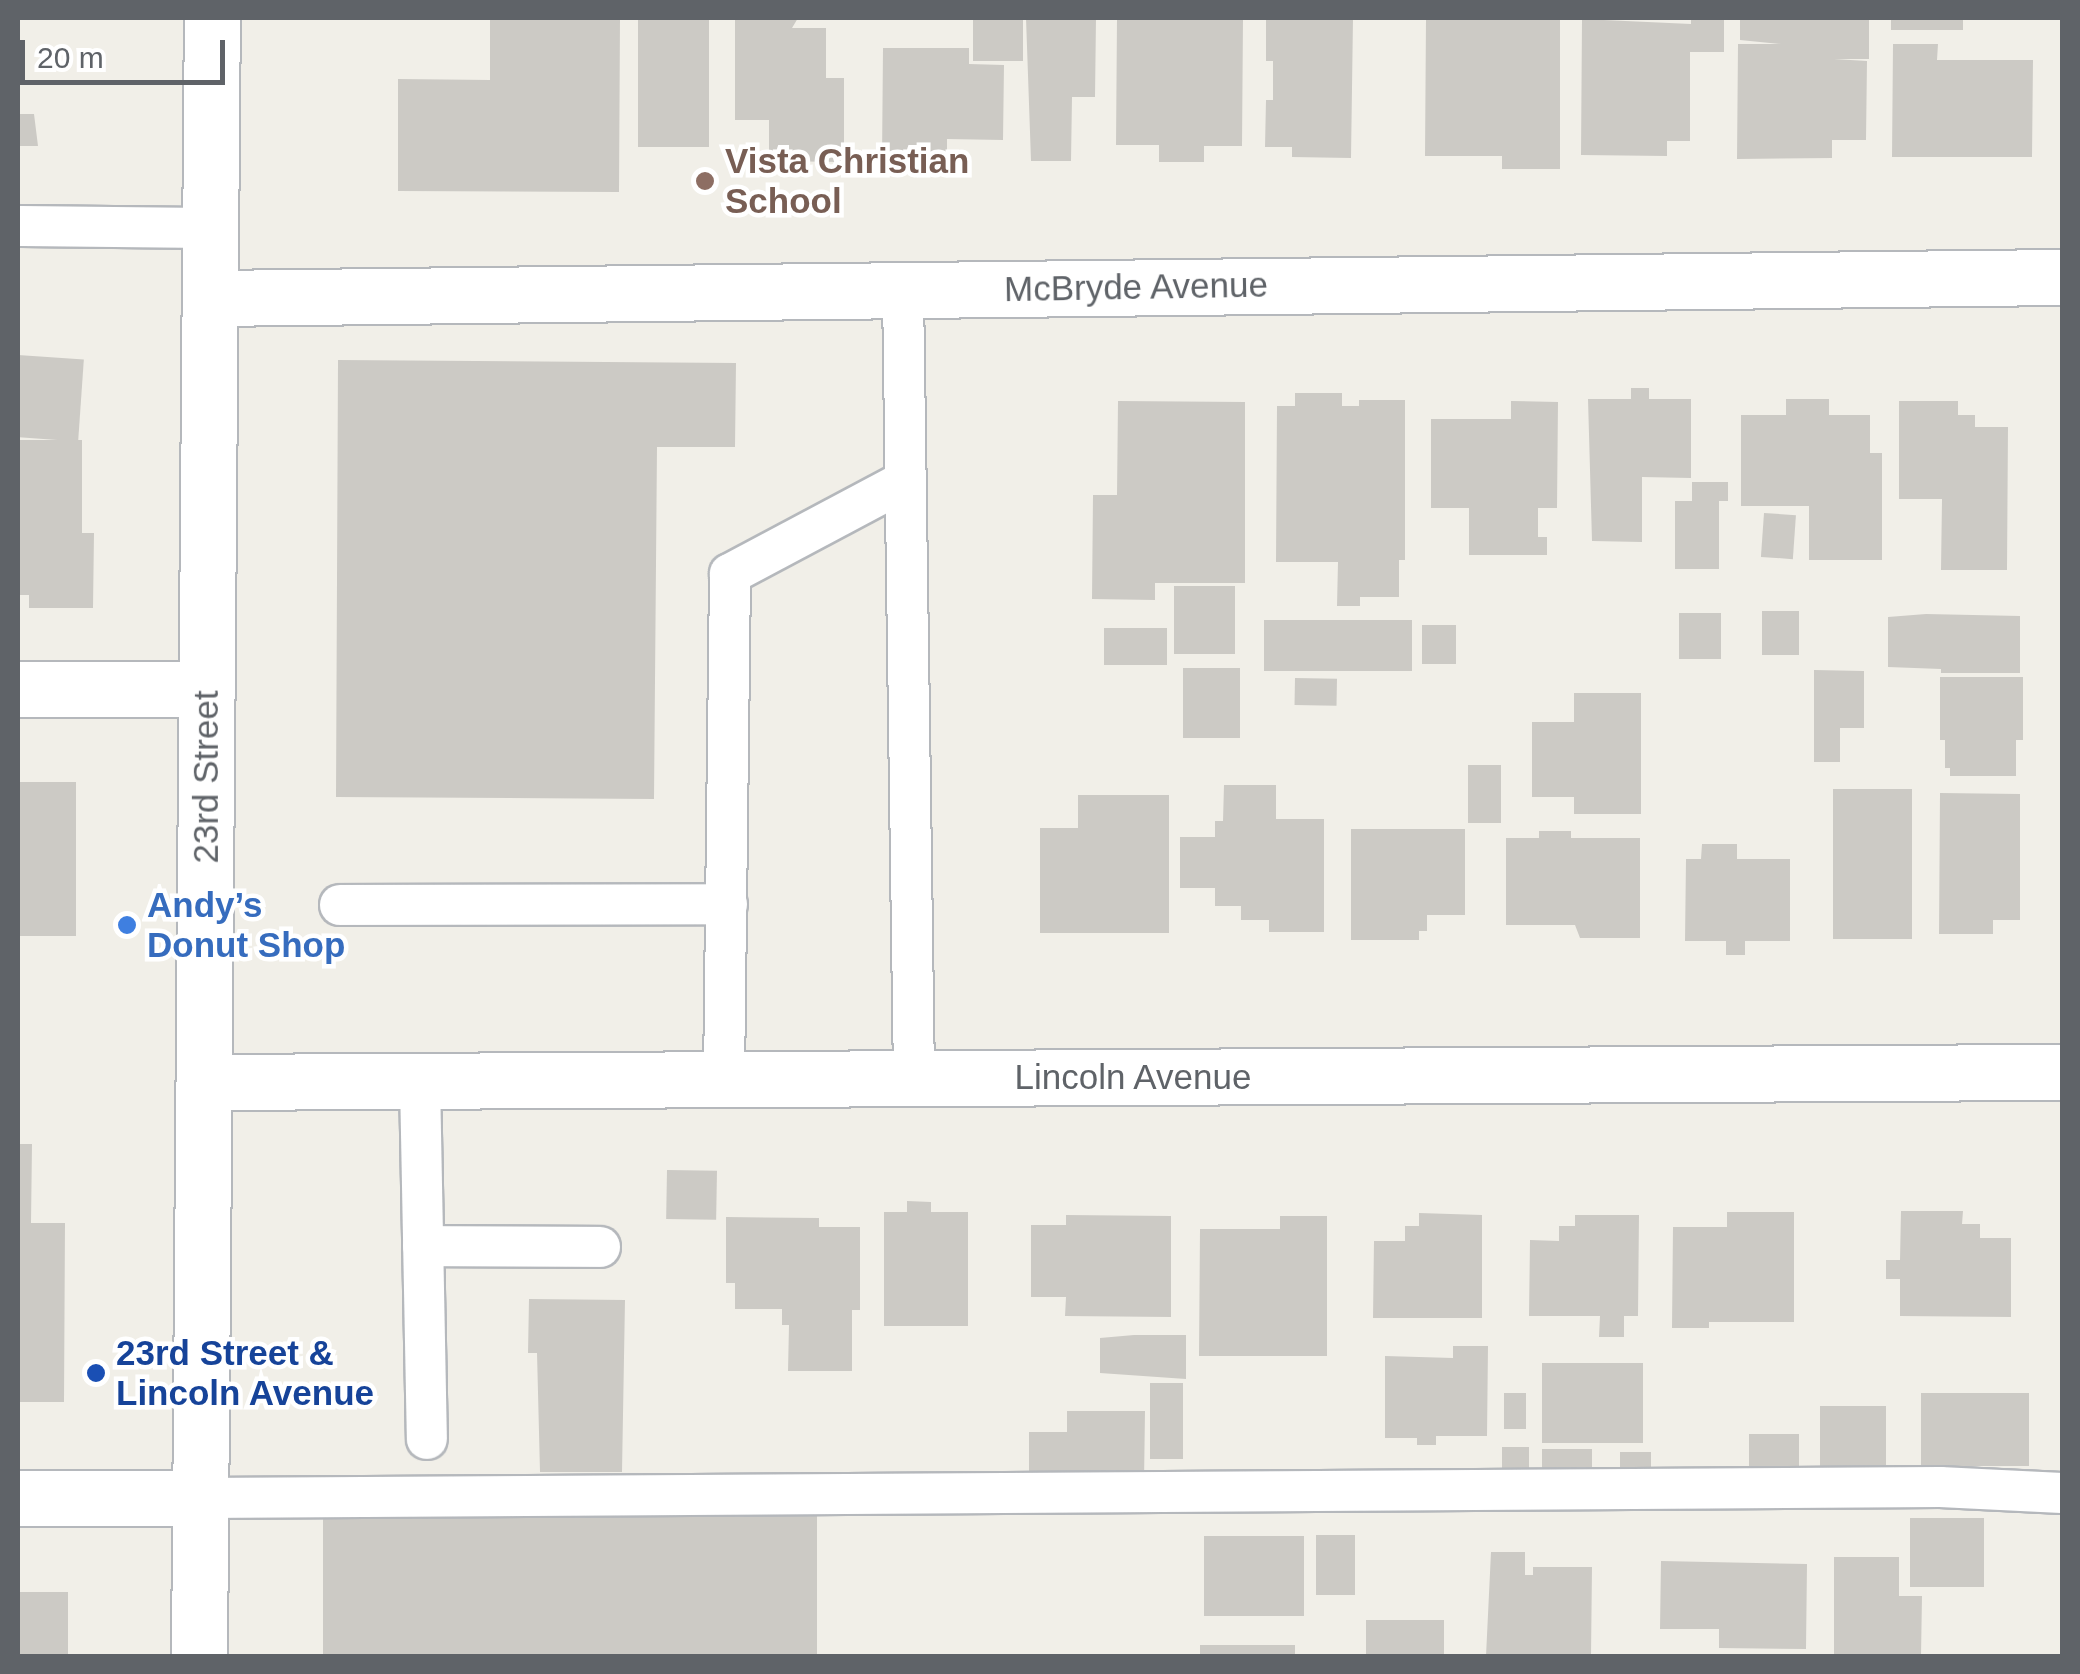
<!DOCTYPE html>
<html>
<head>
<meta charset="utf-8">
<style>
  body { margin:0 }
  #map { position:relative; width:2080px; height:1674px; overflow:hidden; background:#f1efe8; font-family:Arial,sans-serif }
  div>[style] { position:absolute }
  .building>* { inset:0; background:#cccac5; transform-origin:0 0 }
  .roads { filter:drop-shadow(2px 0 #b5b8bc) drop-shadow(-2px 0 #b5b8bc) drop-shadow(0 2px #b5b8bc) drop-shadow(0 -2px #b5b8bc) }
  .lane>* { height:40px; margin:-20px; padding:0 20px; transform-origin:20px; border-radius:20px; background:#fff }
  .street>* { height:55px; margin:-27.5px; padding:0 27.5px; transform-origin:27.5px; border-radius:27.5px; background:#fff }
  .secondary>* { height:55px; margin:-27.5px; padding:0 27.5px; transform-origin:27.5px; border-radius:27.5px; background:#fff }
  .dots>* { width:28px; height:28px; translate:-50% -50%; box-sizing:border-box; border:5px solid #fff; border-radius:50% }
  span { translate:-50% -50%; white-space:nowrap; text-align:center; line-height:1.15; -webkit-text-stroke:9px #fff; paint-order:stroke }
  .education-label { font-size:35px; color:#785e54; font-weight:700 }
  .left { translate:0 -50%; text-align:left }
  .street-label { font-size:35px; color:#5f6368 }
  .shop-label { font-size:35px; color:#366cbe; font-weight:700 }
  .transit-label { font-size:35px; color:#164399; font-weight:700 }
  .frame { position:absolute; inset:0; border:20px solid #5f6368; pointer-events:none }
  .scale { position:absolute; left:20px; top:40px; width:205px; height:45px; box-sizing:border-box; border:5px solid #5f6368; border-top:0; padding-left:12px; font-size:30px; line-height:35px; white-space:nowrap; color:#5f6368; -webkit-text-stroke:8px #fff; paint-order:stroke }
</style>
</head>
<body>
<div id="map">
  <div class="building">
    <div style="clip-path:polygon(490px 18px,620px 18px,619px 192px,398px 191px,398px 79px,490px 80px)"></div>
    <div style="left:638px;top:18px;width:71px;height:129px"></div>
    <div style="clip-path:polygon(735px 18px,798px 18px,792px 28px,826px 28px,826px 78px,844px 78px,844px 162px,769px 161px,769px 120px,735px 120px)"></div>
    <div style="left:973px;top:18px;width:50px;height:43px"></div>
    <div style="clip-path:polygon(1026px 18px,1096px 18px,1095px 97px,1072px 97px,1071px 161px,1031px 161px)"></div>
    <div style="clip-path:polygon(1117px 18px,1243px 18px,1242px 146px,1204px 146px,1204px 162px,1159px 162px,1159px 145px,1116px 145px)"></div>
    <div style="clip-path:polygon(1266px 18px,1353px 18px,1351px 158px,1292px 157px,1292px 147px,1265px 147px,1266px 100px,1273px 100px,1273px 61px,1266px 61px)"></div>
    <div style="clip-path:polygon(1426px 18px,1560px 18px,1560px 169px,1502px 169px,1502px 156px,1425px 156px)"></div>
    <div style="clip-path:polygon(1691px 18px,1724px 18px,1724px 52px,1690px 52px,1690px 141px,1667px 141px,1667px 156px,1581px 155px,1582px 19px,1691px 24px)"></div>
    <div style="clip-path:polygon(1740px 18px,1869px 18px,1869px 59px,1834px 59px,1867px 61px,1866px 140px,1832px 140px,1832px 158px,1737px 159px,1738px 44px,1781px 44px,1740px 40px)"></div>
    <div style="left:1891px;top:18px;width:72px;height:12px"></div>
    <div style="clip-path:polygon(1893px 44px,1938px 44px,1937px 60px,2033px 60px,2032px 157px,1892px 157px)"></div>
    <div style="clip-path:polygon(883px 48px,969px 48px,969px 64px,1004px 65px,1003px 140px,947px 139px,947px 159px,882px 159px)"></div>
    <div style="clip-path:polygon(18px 114px,34px 114px,38px 146px,18px 146px)"></div>
    <div style="left:18px;top:355px;width:66px;height:82px;rotate:4deg"></div>
    <div style="clip-path:polygon(338px 360px,736px 363px,735px 447px,657px 447px,654px 799px,336px 797px)"></div>
    <div style="clip-path:polygon(1631px 388px,1649px 388px,1649px 399px,1691px 399px,1691px 478px,1642px 477px,1642px 542px,1592px 541px,1588px 399px,1631px 399px)"></div>
    <div style="clip-path:polygon(1295px 393px,1342px 393px,1342px 406px,1359px 406px,1359px 400px,1405px 400px,1405px 560px,1399px 560px,1399px 597px,1360px 597px,1360px 606px,1337px 606px,1338px 562px,1276px 562px,1277px 406px,1295px 406px)"></div>
    <div style="clip-path:polygon(1786px 399px,1829px 399px,1829px 415px,1870px 415px,1870px 453px,1882px 453px,1882px 560px,1809px 560px,1809px 506px,1741px 506px,1741px 415px,1786px 415px)"></div>
    <div style="clip-path:polygon(1118px 401px,1245px 402px,1245px 583px,1155px 583px,1155px 600px,1092px 599px,1093px 495px,1117px 495px)"></div>
    <div style="clip-path:polygon(1511px 401px,1558px 402px,1557px 508px,1538px 508px,1538px 537px,1547px 537px,1547px 555px,1469px 555px,1469px 508px,1431px 508px,1431px 419px,1511px 419px)"></div>
    <div style="clip-path:polygon(1899px 401px,1958px 401px,1958px 415px,1975px 415px,1975px 427px,2008px 427px,2007px 570px,1941px 570px,1942px 499px,1899px 499px)"></div>
    <div style="clip-path:polygon(18px 440px,82px 440px,82px 533px,94px 533px,93px 608px,29px 608px,29px 595px,18px 595px)"></div>
    <div style="clip-path:polygon(1692px 482px,1728px 482px,1728px 501px,1719px 501px,1719px 569px,1675px 569px,1675px 501px,1692px 501px)"></div>
    <div style="left:1764px;top:513px;width:32px;height:44px;rotate:4deg"></div>
    <div style="left:1174px;top:586px;width:61px;height:68px"></div>
    <div style="left:1762px;top:611px;width:37px;height:44px"></div>
    <div style="left:1679px;top:613px;width:42px;height:46px"></div>
    <div style="clip-path:polygon(1926px 614px,2020px 616px,2020px 673px,1941px 673px,1941px 669px,1888px 667px,1888px 617px)"></div>
    <div style="left:1264px;top:620px;width:148px;height:51px"></div>
    <div style="left:1422px;top:625px;width:34px;height:39px"></div>
    <div style="left:1104px;top:628px;width:63px;height:37px"></div>
    <div style="left:1183px;top:668px;width:57px;height:70px"></div>
    <div style="clip-path:polygon(1814px 670px,1864px 671px,1864px 728px,1840px 728px,1840px 762px,1814px 762px)"></div>
    <div style="clip-path:polygon(1940px 677px,2023px 677px,2023px 740px,2016px 740px,2016px 776px,1950px 776px,1950px 768px,1945px 768px,1945px 740px,1940px 740px)"></div>
    <div style="left:1295px;top:678px;width:42px;height:27px;rotate:1deg"></div>
    <div style="clip-path:polygon(1574px 693px,1641px 693px,1641px 814px,1574px 814px,1574px 797px,1532px 797px,1532px 722px,1574px 722px)"></div>
    <div style="left:1468px;top:765px;width:33px;height:58px"></div>
    <div style="left:18px;top:782px;width:58px;height:154px"></div>
    <div style="clip-path:polygon(1224px 785px,1276px 785px,1276px 819px,1324px 819px,1324px 932px,1269px 932px,1269px 920px,1241px 920px,1241px 906px,1215px 906px,1215px 888px,1180px 888px,1180px 837px,1215px 837px,1215px 821px,1223px 821px)"></div>
    <div style="left:1833px;top:789px;width:79px;height:150px"></div>
    <div style="clip-path:polygon(1940px 793px,2020px 794px,2020px 920px,1993px 920px,1993px 934px,1939px 934px)"></div>
    <div style="clip-path:polygon(1078px 795px,1169px 795px,1169px 933px,1040px 933px,1040px 828px,1078px 828px)"></div>
    <div style="clip-path:polygon(1351px 829px,1465px 829px,1465px 915px,1427px 915px,1427px 931px,1419px 931px,1419px 940px,1351px 940px)"></div>
    <div style="clip-path:polygon(1539px 831px,1571px 831px,1571px 838px,1640px 838px,1640px 938px,1580px 938px,1575px 925px,1506px 925px,1506px 838px,1539px 838px)"></div>
    <div style="clip-path:polygon(1702px 844px,1737px 844px,1737px 859px,1790px 859px,1790px 941px,1745px 941px,1745px 955px,1726px 955px,1726px 941px,1685px 941px,1686px 859px,1701px 859px)"></div>
    <div style="clip-path:polygon(18px 1144px,32px 1144px,31px 1223px,65px 1223px,64px 1402px,18px 1402px)"></div>
    <div style="left:667px;top:1170px;width:50px;height:49px;rotate:1deg"></div>
    <div style="clip-path:polygon(907px 1201px,931px 1202px,931px 1212px,968px 1212px,968px 1326px,884px 1326px,884px 1212px,907px 1212px)"></div>
    <div style="clip-path:polygon(1901px 1211px,1963px 1211px,1962px 1224px,1980px 1224px,1980px 1238px,2011px 1238px,2011px 1317px,1900px 1316px,1900px 1279px,1886px 1279px,1886px 1260px,1900px 1260px)"></div>
    <div style="clip-path:polygon(1727px 1212px,1794px 1212px,1794px 1322px,1709px 1322px,1709px 1328px,1672px 1328px,1673px 1227px,1727px 1227px)"></div>
    <div style="clip-path:polygon(1419px 1213px,1482px 1215px,1482px 1318px,1373px 1318px,1374px 1241px,1405px 1241px,1405px 1226px,1419px 1226px)"></div>
    <div style="clip-path:polygon(1066px 1215px,1171px 1216px,1171px 1317px,1065px 1316px,1066px 1297px,1031px 1297px,1031px 1225px,1066px 1225px)"></div>
    <div style="clip-path:polygon(1575px 1215px,1639px 1215px,1638px 1316px,1624px 1316px,1624px 1337px,1599px 1337px,1600px 1316px,1529px 1316px,1530px 1240px,1559px 1241px,1559px 1226px,1575px 1226px)"></div>
    <div style="clip-path:polygon(1280px 1216px,1327px 1216px,1327px 1356px,1199px 1356px,1200px 1229px,1280px 1229px)"></div>
    <div style="clip-path:polygon(726px 1217px,819px 1218px,819px 1227px,860px 1227px,860px 1310px,852px 1310px,852px 1371px,788px 1371px,789px 1325px,782px 1325px,782px 1309px,735px 1309px,735px 1283px,726px 1283px)"></div>
    <div style="clip-path:polygon(529px 1299px,625px 1300px,622px 1472px,540px 1472px,537px 1353px,528px 1353px)"></div>
    <div style="clip-path:polygon(1134px 1335px,1186px 1335px,1186px 1379px,1100px 1373px,1100px 1338px)"></div>
    <div style="clip-path:polygon(1453px 1346px,1488px 1346px,1487px 1436px,1436px 1436px,1436px 1445px,1417px 1445px,1417px 1438px,1385px 1438px,1385px 1356px,1453px 1358px)"></div>
    <div style="left:1542px;top:1363px;width:101px;height:80px"></div>
    <div style="left:1150px;top:1383px;width:33px;height:76px"></div>
    <div style="left:1504px;top:1393px;width:22px;height:36px"></div>
    <div style="left:1921px;top:1393px;width:108px;height:73px"></div>
    <div style="left:1820px;top:1406px;width:66px;height:60px"></div>
    <div style="clip-path:polygon(1067px 1411px,1145px 1411px,1144px 1482px,1029px 1481px,1029px 1432px,1067px 1432px)"></div>
    <div style="left:1749px;top:1434px;width:50px;height:40px"></div>
    <div style="left:1502px;top:1447px;width:27px;height:29px"></div>
    <div style="left:1542px;top:1449px;width:50px;height:27px"></div>
    <div style="left:1620px;top:1452px;width:31px;height:25px"></div>
    <div style="left:323px;top:1513px;width:494px;height:143px"></div>
    <div style="left:1910px;top:1518px;width:74px;height:69px"></div>
    <div style="left:1316px;top:1535px;width:39px;height:60px"></div>
    <div style="left:1204px;top:1536px;width:100px;height:80px"></div>
    <div style="clip-path:polygon(1491px 1552px,1525px 1552px,1525px 1575px,1533px 1575px,1533px 1567px,1592px 1567px,1591px 1656px,1486px 1656px)"></div>
    <div style="clip-path:polygon(1834px 1557px,1899px 1557px,1899px 1596px,1922px 1596px,1921px 1656px,1834px 1656px)"></div>
    <div style="clip-path:polygon(1661px 1561px,1807px 1564px,1806px 1649px,1719px 1648px,1719px 1629px,1660px 1629px)"></div>
    <div style="left:18px;top:1592px;width:50px;height:64px"></div>
    <div style="left:1366px;top:1620px;width:78px;height:36px"></div>
    <div style="left:1200px;top:1645px;width:95px;height:11px"></div>
  </div>
  <div class="roads">
    <div class="lane">
      <div style="left:18px;top:226px;width:192px;rotate:0.6deg"></div>
      <div style="left:903px;top:290px;width:788px;rotate:89.2deg"></div>
      <div style="left:340px;top:905px;width:387px;rotate:-0.1deg"></div>
      <div style="left:724px;top:1080px;width:506px;rotate:-89.32deg"></div>
      <div style="left:730px;top:574px;width:198px;rotate:-28deg"></div>
      <div style="left:420px;top:1081px;width:358px;rotate:88.9deg"></div>
      <div style="left:423px;top:1246px;width:177px;rotate:0.3deg"></div>
      <div style="left:200px;top:1498px;width:1740px;rotate:-0.36deg"></div>
      <div style="left:1940px;top:1487px;width:122px;rotate:2.8deg"></div>
    </div>
    <div class="street">
      <div style="left:210px;top:298px;width:1852px;rotate:-0.65deg"></div>
      <div style="left:18px;top:689px;width:189px"></div>
      <div style="left:204px;top:1082px;width:1858px;rotate:-0.31deg"></div>
    </div>
    <div class="secondary">
      <div style="left:18px;top:1498px;width:182px"></div>
      <div style="left:199px;top:1656px;width:1638px;rotate:-89.55deg"></div>
    </div>
  </div>
  <div class="dots">
    <div style="left:705px;top:181px;background:#8d6e63"></div>
    <div style="left:127px;top:925px;background:#3f7fe0"></div>
    <div style="left:96px;top:1373px;background:#1a4fb4"></div>
  </div>
  <div class="education-label">
    <span class="left" style="left:725px;top:181px">Vista Christian<br>School</span>
  </div>
  <div class="street-label">
    <span style="left:1136px;top:287px;rotate:-1deg">McBryde Avenue</span>
    <span style="left:206px;top:777px;rotate:-90deg">23rd Street</span>
    <span style="left:1133px;top:1077px">Lincoln Avenue</span>
  </div>
  <div class="shop-label">
    <span class="left" style="left:147px;top:925px">Andy’s<br>Donut Shop</span>
  </div>
  <div class="transit-label">
    <span class="left" style="left:116px;top:1373px">23rd Street &amp;<br>Lincoln Avenue</span>
  </div>
  <div class="frame"></div>
  <div class="scale">20 m</div>
</div>
</body>
</html>
